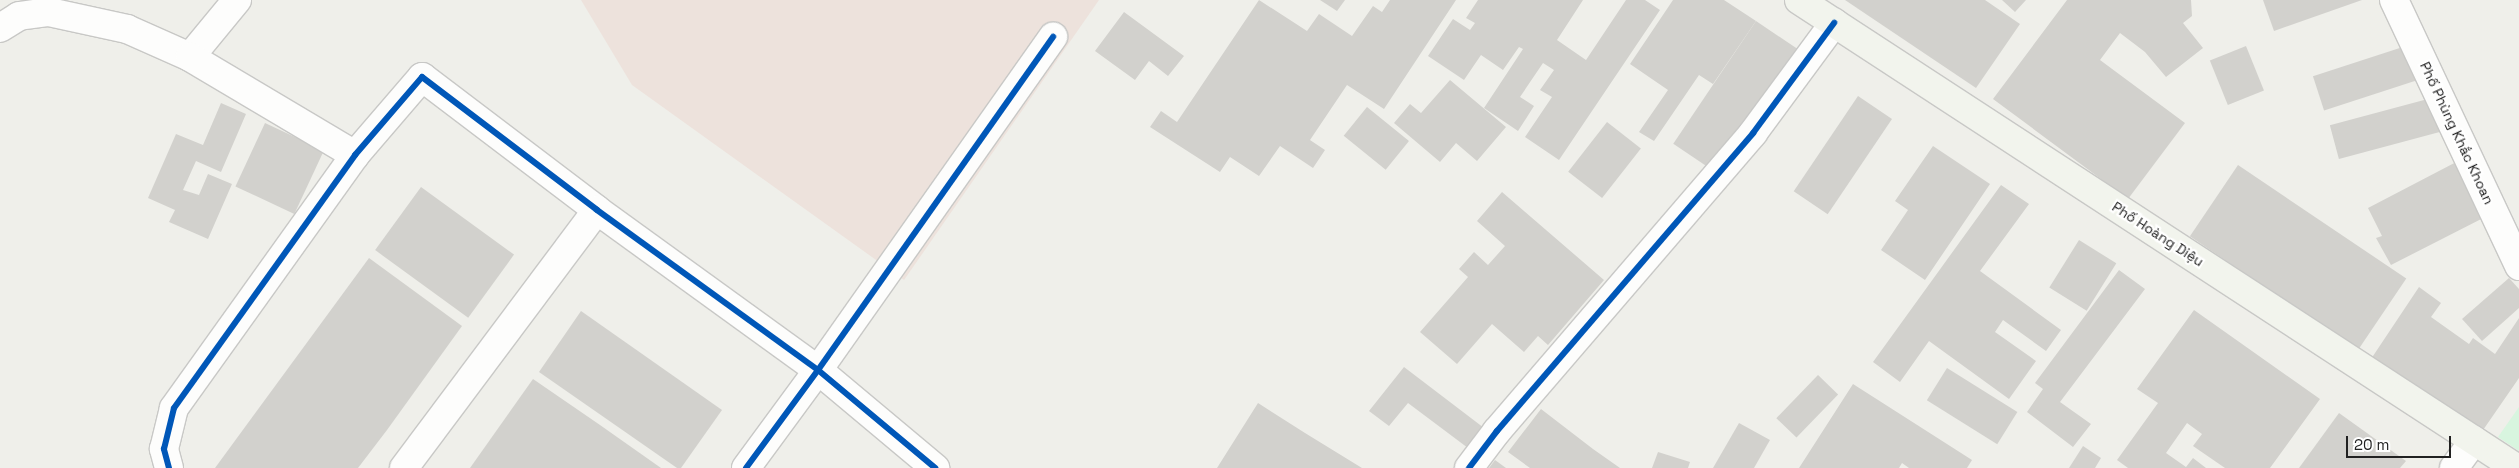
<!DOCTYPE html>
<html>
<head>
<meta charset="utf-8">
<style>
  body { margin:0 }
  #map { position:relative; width:2519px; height:468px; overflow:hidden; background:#efefea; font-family:"Space Grotesk",sans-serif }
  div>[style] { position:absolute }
  .commercial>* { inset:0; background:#ede2dc }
  .park>* { inset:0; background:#d8f5df }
  .building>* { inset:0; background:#d2d1cd; transform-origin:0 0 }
  .roads { filter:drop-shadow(1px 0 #c8c8c6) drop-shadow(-1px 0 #c8c8c6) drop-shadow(0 1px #c8c8c6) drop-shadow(0 -1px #c8c8c6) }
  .minor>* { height:28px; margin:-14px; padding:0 14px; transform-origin:14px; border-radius:14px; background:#fdfdfc }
  .tertiary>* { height:28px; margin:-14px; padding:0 14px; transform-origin:14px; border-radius:14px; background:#fdfdfc }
  .secondary>* { height:28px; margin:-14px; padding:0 14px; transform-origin:14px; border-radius:14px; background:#f2f4ed }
  .cycleway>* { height:6px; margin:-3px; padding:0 3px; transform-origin:3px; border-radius:3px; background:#0057b8 }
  span { translate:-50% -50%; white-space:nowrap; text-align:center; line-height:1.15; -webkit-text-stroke:4.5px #fff; paint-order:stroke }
  .street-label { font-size:14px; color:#212121 }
  .scale { position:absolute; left:2346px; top:436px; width:105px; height:22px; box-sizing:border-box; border:2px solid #212121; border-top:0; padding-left:6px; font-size:15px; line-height:18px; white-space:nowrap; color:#212121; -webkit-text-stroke:4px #fff; paint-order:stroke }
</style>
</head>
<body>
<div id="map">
  <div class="commercial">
    <div style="clip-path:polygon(581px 0,1099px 0,904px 280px,632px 85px)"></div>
  </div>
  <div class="park">
    <div style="clip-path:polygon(2519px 407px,2519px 451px,2498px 437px)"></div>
  </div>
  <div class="building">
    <div style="clip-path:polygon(1259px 0,1307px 31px,1319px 14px,1352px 36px,1373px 6px,1382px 12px,1390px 0,1456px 0,1384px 109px,1347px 85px,1310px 140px,1325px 150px,1313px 168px,1280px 146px,1259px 176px,1230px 157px,1220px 172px,1150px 127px,1161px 111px,1177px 122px)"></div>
    <div style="clip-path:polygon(1320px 0,1345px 0,1337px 11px)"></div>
    <div style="clip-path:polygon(1478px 0,1583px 0,1557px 40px,1586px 60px,1626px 0,1645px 0,1660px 10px,1559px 160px,1525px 137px,1552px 97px,1540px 90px,1554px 70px,1543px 63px,1520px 97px,1534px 106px,1518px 131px,1484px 108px,1523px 49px,1519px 47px,1503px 70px,1481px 55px,1464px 80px,1428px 56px,1453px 19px,1470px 30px,1475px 23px,1466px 18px)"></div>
    <div style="clip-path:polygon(1673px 0,1724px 0,1756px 21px,1713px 84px,1699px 75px,1654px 141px,1639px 132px,1668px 90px,1630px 64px)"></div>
    <div style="clip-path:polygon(1845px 0,1985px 0,2020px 24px,1976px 88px)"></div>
    <div style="clip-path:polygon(2002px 0,2026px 0,2015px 12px)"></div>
    <div style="clip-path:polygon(2067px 0,2191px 0,2192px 16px,2183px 23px,2203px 48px,2166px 77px,2145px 52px,2120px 33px,2100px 60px,2185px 123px,2128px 199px,1993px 99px)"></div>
    <div style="clip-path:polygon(2263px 0,2362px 0,2274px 31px)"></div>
    <div style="clip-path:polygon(1124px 12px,1184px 56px,1168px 76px,1149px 61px,1135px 80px,1095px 51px)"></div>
    <div style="left:1756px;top:21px;width:52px;height:148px;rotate:34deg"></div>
    <div style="left:2409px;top:45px;width:36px;height:101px;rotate:72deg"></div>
    <div style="left:2246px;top:46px;width:48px;height:39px;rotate:68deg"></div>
    <div style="clip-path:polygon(1450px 80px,1506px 127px,1477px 161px,1456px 143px,1440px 162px,1394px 123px,1410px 104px,1421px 113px)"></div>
    <div style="left:1858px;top:96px;width:41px;height:115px;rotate:34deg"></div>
    <div style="left:2439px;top:96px;width:35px;height:113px;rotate:75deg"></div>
    <div style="clip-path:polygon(221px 103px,246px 114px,221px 172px,196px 161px,183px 190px,199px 195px,208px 174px,232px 184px,208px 239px,169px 222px,175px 210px,148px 198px,176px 134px,203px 145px)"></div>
    <div style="left:1367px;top:107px;width:54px;height:37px;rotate:39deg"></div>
    <div style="left:1607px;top:122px;width:43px;height:63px;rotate:38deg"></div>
    <div style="left:265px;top:123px;width:65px;height:70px;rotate:25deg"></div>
    <div style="clip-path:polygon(1933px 146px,1990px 184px,1925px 280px,1881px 250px,1908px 210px,1895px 201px)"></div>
    <div style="clip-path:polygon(2462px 159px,2491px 214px,2391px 265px,2376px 238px,2382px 236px,2368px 208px)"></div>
    <div style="left:2238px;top:165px;width:203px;height:86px;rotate:34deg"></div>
    <div style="clip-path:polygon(2001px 185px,2029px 204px,1980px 271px,2061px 330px,2046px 351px,2003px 320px,1995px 332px,2036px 361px,2009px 399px,1929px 341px,1900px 382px,1873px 362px)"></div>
    <div style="left:421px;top:187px;width:115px;height:78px;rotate:36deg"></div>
    <div style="clip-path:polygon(1502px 192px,1604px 280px,1548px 345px,1538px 336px,1524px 352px,1492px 324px,1457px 364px,1420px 332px,1468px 277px,1459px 269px,1474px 252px,1488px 265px,1505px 246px,1477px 221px)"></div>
    <div style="left:2079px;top:240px;width:44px;height:56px;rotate:32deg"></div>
    <div style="clip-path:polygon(369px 258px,462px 326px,387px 430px,358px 468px,215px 468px)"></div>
    <div style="clip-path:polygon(2119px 270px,2145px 289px,2060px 402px,2091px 424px,2073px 447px,2027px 412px,2043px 389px,2035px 383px)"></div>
    <div style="clip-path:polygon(2509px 278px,2519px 289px,2519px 308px,2482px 341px,2462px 319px)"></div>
    <div style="clip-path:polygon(2419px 287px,2441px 303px,2431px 317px,2469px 344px,2473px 338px,2495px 354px,2519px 318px,2519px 378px,2481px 433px,2371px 359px)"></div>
    <div style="clip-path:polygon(2194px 310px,2320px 399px,2270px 468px,2225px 468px,2193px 446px,2202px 434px,2187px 423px,2166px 453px,2186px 467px,2193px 458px,2206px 468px,2128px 468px,2117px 460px,2158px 403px,2137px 389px)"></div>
    <div style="clip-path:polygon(581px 311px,722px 410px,681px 468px,677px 468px,539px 372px)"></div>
    <div style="clip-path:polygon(1404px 367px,1488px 431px,1472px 451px,1408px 403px,1389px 426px,1369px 411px)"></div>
    <div style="left:1947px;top:368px;width:83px;height:38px;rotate:32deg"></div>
    <div style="left:1818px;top:375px;width:28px;height:60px;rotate:44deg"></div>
    <div style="clip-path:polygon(533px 379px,600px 425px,661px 468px,470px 468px)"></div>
    <div style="clip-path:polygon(1853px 384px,1972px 460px,1967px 468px,1909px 468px,1902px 463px,1899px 468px,1799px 468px)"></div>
    <div style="clip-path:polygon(1258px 403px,1305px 433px,1362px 468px,1217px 468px)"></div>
    <div style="clip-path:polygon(1541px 409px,1593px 449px,1620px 468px,1530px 468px,1508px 452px)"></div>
    <div style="clip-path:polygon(2339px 413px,2406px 461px,2400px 468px,2299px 468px)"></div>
    <div style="clip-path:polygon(1739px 423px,1770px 440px,1754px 468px,1713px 468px)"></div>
    <div style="clip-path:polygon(2083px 446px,2101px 458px,2095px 468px,2069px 468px)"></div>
    <div style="clip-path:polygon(1658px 452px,1690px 462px,1688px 468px,1652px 468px)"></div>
    <div style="clip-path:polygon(1495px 460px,1506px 468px,1489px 468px)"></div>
  </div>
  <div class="roads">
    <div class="minor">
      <div style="left:0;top:28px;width:22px;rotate:-32deg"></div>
      <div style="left:19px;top:16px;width:30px;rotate:-8deg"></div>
      <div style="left:49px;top:12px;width:80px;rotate:12.3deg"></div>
      <div style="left:127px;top:29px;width:69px;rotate:24deg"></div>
      <div style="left:190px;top:57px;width:74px;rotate:-50.5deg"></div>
      <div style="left:190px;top:57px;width:192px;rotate:30.7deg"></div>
      <div style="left:169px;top:468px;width:20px;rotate:-105deg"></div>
      <div style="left:164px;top:449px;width:42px;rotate:-76.3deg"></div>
      <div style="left:174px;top:408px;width:311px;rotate:-54.4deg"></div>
      <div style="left:355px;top:155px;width:103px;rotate:-49.3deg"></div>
      <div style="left:422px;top:77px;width:220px;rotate:37.2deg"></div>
      <div style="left:597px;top:210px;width:273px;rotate:35.9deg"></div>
      <div style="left:818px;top:370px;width:153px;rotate:39.9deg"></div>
      <div style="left:404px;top:468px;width:322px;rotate:-53.2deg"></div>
      <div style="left:746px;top:468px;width:122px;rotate:-53.7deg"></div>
      <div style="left:818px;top:370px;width:408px;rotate:-54.8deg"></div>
      <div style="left:1469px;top:468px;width:46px;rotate:-52.9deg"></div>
      <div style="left:1497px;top:431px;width:393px;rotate:-49.3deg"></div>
      <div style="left:1753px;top:133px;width:137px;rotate:-53.6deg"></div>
      <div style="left:2454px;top:468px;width:34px;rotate:-54deg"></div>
    </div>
    <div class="tertiary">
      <div style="left:2394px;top:0;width:294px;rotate:64.8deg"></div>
    </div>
    <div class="secondary">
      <div style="left:1799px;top:0;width:856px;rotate:33.13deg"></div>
    </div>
  </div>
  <div class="cycleway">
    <div style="left:169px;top:468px;width:20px;rotate:-105deg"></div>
    <div style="left:164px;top:449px;width:42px;rotate:-76.3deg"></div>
    <div style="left:174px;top:408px;width:311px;rotate:-54.4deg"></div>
    <div style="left:355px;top:155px;width:103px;rotate:-49.3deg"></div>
    <div style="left:422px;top:77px;width:220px;rotate:37.2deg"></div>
    <div style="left:597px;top:210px;width:273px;rotate:35.9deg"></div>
    <div style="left:818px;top:370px;width:153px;rotate:39.9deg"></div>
    <div style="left:746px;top:468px;width:122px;rotate:-53.7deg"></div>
    <div style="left:818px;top:370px;width:408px;rotate:-54.8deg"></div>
    <div style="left:1469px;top:468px;width:46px;rotate:-52.9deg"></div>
    <div style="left:1497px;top:431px;width:393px;rotate:-49.3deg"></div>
    <div style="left:1753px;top:133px;width:137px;rotate:-53.6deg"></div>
  </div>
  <div class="street-label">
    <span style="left:2457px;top:133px;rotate:65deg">Phố Phùng Khắc Khoan</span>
    <span style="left:2158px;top:234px;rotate:33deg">Phố Hoàng Diệu</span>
  </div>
  <div class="scale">20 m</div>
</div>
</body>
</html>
